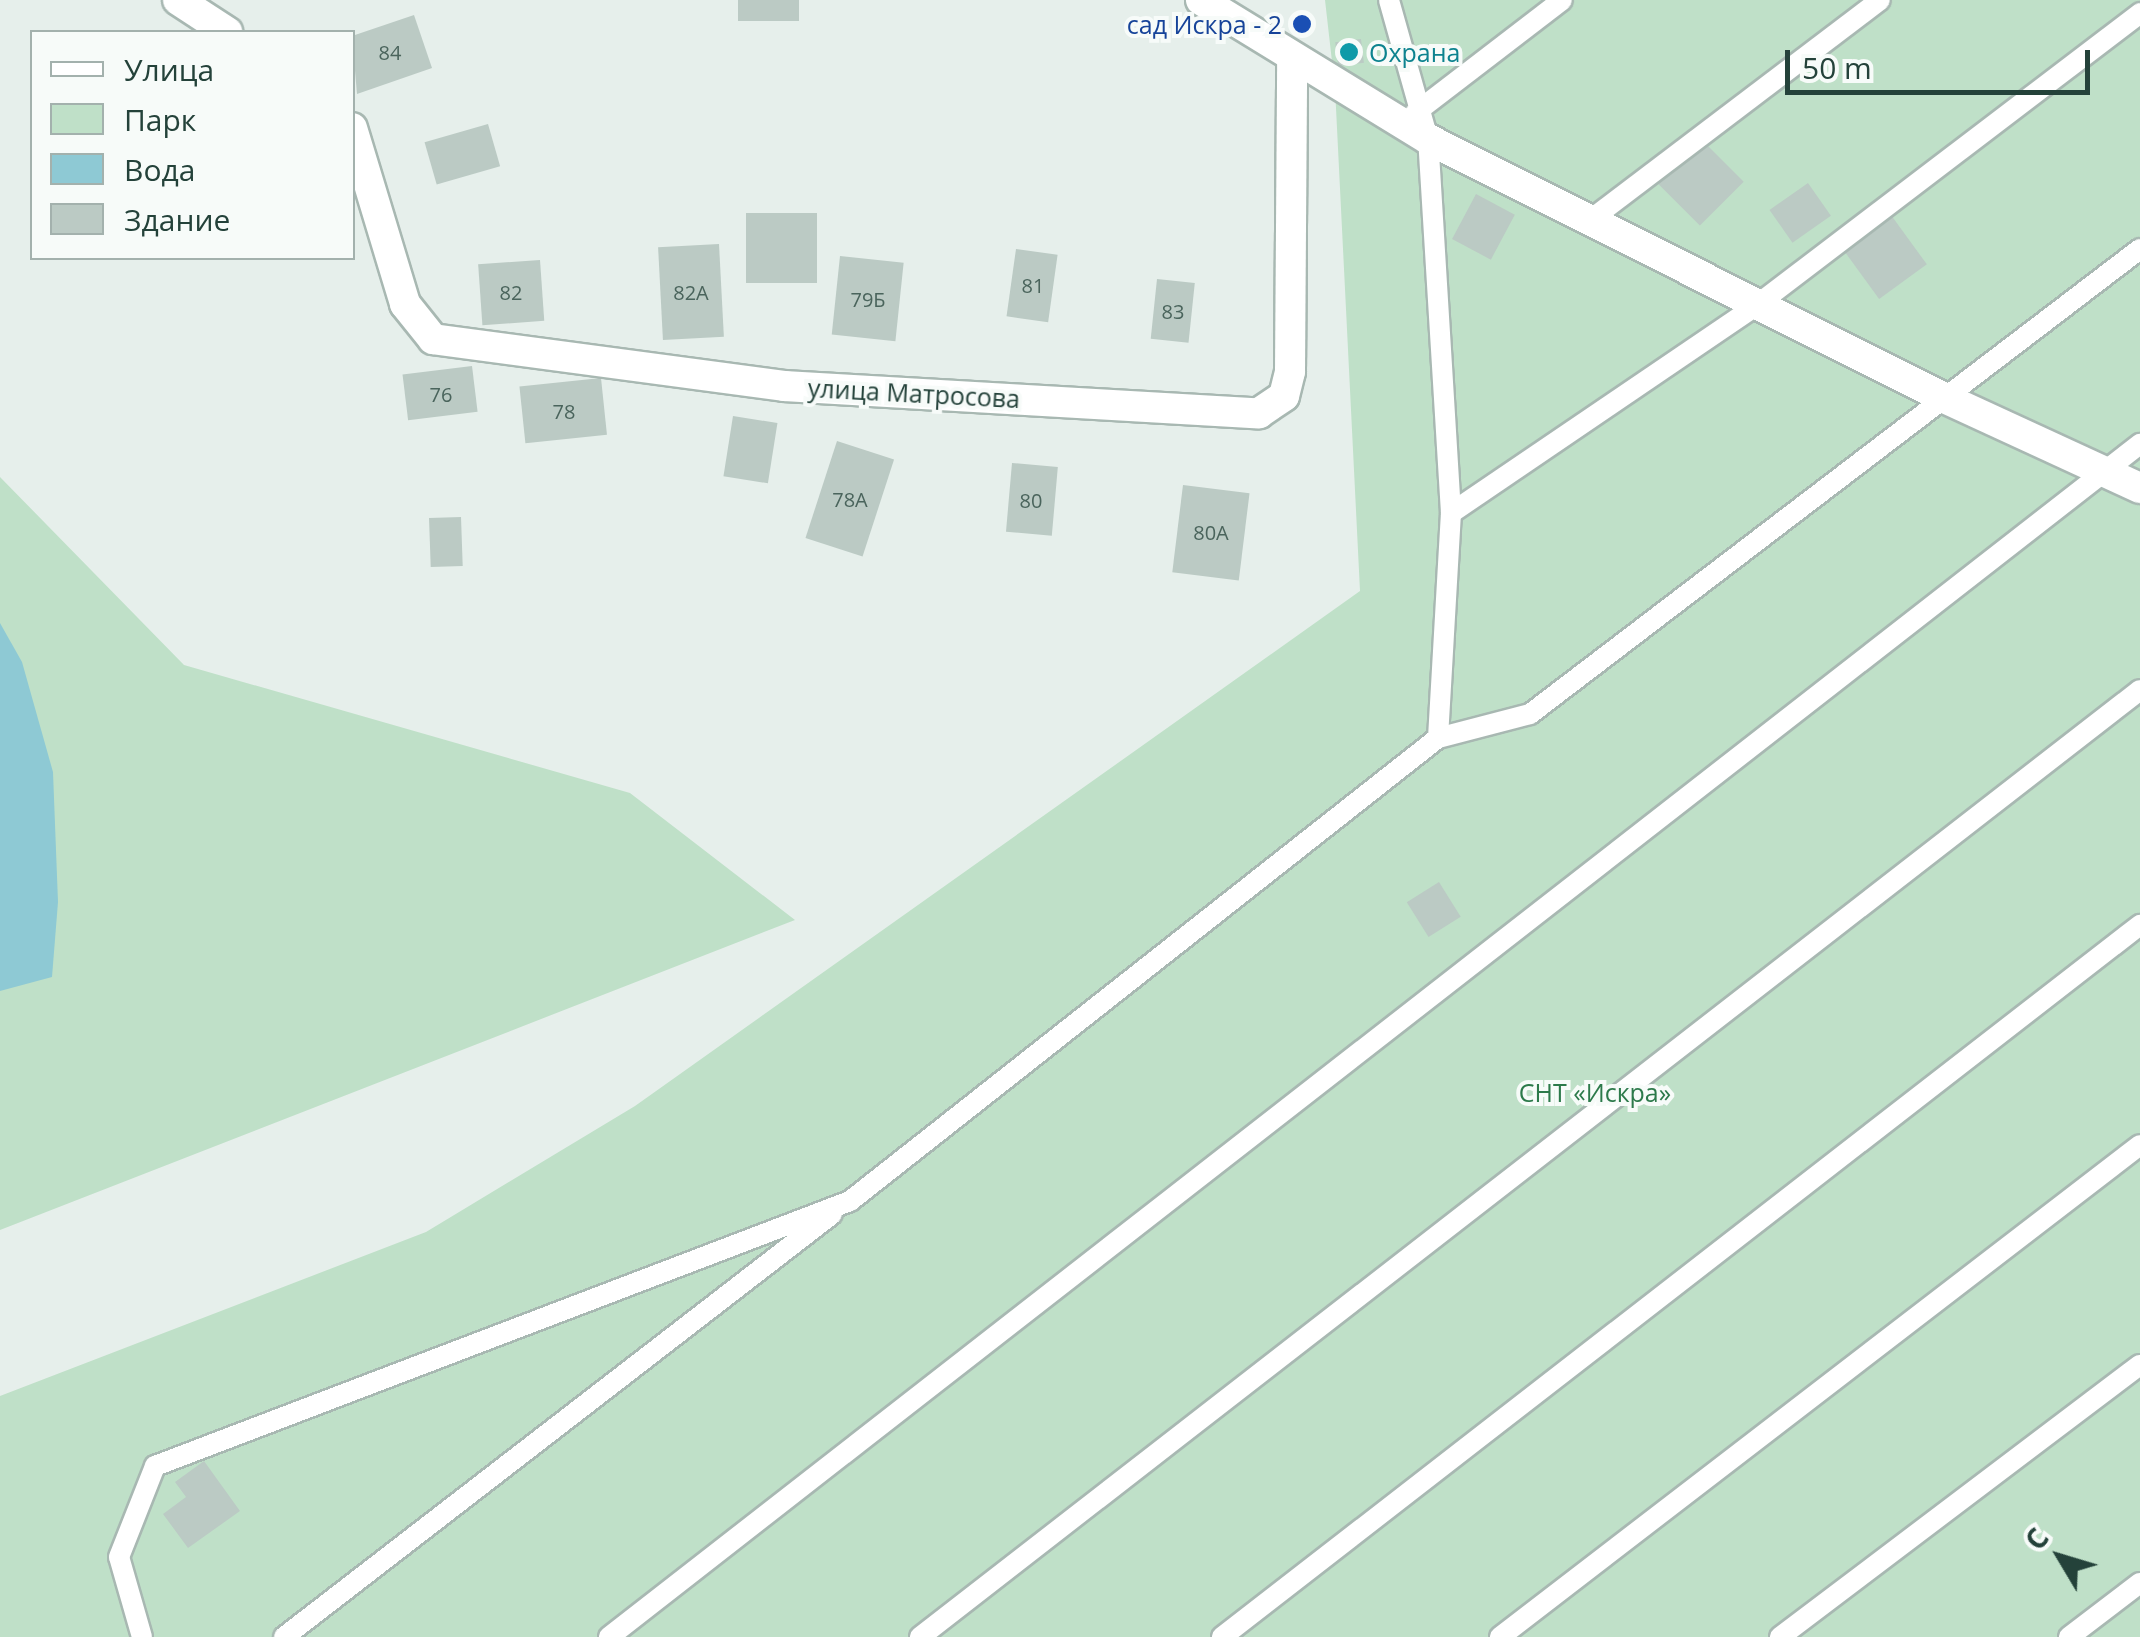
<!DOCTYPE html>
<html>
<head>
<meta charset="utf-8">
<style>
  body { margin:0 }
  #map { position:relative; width:2140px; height:1637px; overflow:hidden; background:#e6efeb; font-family:"Open Sans",sans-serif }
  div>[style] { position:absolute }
  .green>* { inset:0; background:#bfe0c8 }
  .water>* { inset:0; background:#8ec9d4 }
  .building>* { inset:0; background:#bbcac4; transform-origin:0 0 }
  .roads { filter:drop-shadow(2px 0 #a8b8b2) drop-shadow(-2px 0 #a8b8b2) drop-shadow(0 2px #a8b8b2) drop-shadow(0 -2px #a8b8b2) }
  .service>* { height:20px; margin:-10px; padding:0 10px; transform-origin:10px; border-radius:10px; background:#fff }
  .minor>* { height:30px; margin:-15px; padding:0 15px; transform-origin:15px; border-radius:15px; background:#fff }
  .dots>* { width:28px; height:28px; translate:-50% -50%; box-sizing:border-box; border:5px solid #f7fbf9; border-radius:50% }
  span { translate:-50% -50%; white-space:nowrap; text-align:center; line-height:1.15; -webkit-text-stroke:8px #f7fbf9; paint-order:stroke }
  .number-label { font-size:20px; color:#4a645c }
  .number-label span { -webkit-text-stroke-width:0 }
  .transit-label { font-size:25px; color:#164399 }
  .right { translate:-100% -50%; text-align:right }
  .culture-label { font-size:25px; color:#0d838f }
  .left { translate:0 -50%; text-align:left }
  .street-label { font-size:25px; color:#24423a }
  .park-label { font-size:25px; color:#2d7a4b }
  .legend { position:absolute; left:30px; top:30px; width:325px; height:230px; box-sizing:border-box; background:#f7fbf9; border:2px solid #a3b1ad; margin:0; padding:12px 18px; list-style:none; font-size:30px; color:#24423a }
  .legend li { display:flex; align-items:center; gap:20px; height:50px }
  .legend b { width:50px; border:2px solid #a3b1ad }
  .north { position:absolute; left:2010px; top:1507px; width:100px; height:100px; -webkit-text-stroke:8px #f7fbf9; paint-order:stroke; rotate:308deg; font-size:28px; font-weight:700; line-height:40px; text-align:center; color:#24423a }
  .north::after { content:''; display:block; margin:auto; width:35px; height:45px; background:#24423a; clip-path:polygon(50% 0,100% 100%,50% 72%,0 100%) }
  .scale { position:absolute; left:1785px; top:50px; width:305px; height:45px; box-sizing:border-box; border:5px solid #24423a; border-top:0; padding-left:12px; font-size:30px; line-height:35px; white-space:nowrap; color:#24423a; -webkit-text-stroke:8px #f7fbf9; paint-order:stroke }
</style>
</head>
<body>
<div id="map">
  <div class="green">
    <div style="clip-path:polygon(1325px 0,2140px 0,2140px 1637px,0 1637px,0 1396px,426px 1232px,635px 1106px,1360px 591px,1335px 88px)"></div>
    <div style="clip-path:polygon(0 477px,184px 665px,630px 793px,795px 920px,0 1230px)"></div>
  </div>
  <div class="water">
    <div style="clip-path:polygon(0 623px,22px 662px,53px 772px,58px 902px,52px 977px,0 991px)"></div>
  </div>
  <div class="building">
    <div style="left:738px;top:0;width:61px;height:21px"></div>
    <div style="clip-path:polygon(414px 15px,432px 68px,357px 94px,352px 36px)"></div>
    <div style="left:1361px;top:39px;width:24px;height:26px;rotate:83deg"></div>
    <div style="left:488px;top:124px;width:44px;height:66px;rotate:74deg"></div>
    <div style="left:1702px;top:140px;width:59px;height:62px;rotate:45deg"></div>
    <div style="left:1808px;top:183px;width:40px;height:47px;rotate:55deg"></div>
    <div style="left:1476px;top:194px;width:44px;height:51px;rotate:28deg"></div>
    <div style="left:746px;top:213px;width:71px;height:70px"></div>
    <div style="left:1891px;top:215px;width:61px;height:59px;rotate:54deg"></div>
    <div style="left:719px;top:244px;width:93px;height:61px;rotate:87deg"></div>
    <div style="left:1016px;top:249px;width:42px;height:68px;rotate:8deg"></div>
    <div style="left:840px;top:256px;width:64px;height:79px;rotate:6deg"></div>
    <div style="left:540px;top:260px;width:61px;height:62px;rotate:86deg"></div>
    <div style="left:1157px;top:279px;width:38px;height:60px;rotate:6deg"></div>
    <div style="left:472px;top:366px;width:46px;height:70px;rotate:83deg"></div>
    <div style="left:601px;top:378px;width:57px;height:82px;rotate:84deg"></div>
    <div style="left:733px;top:416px;width:45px;height:61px;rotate:9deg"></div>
    <div style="left:837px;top:441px;width:60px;height:102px;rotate:18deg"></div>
    <div style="left:1012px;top:463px;width:46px;height:69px;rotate:5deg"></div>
    <div style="left:1183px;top:485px;width:67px;height:88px;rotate:7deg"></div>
    <div style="left:461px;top:517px;width:49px;height:32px;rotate:88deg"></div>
    <div style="left:1439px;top:882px;width:41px;height:38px;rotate:58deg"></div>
    <div style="clip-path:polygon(204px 1461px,240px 1511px,188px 1548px,163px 1514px,186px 1497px,175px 1482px)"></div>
  </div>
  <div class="roads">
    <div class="service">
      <div style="left:1415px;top:113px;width:185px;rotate:-37.5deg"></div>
      <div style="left:1589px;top:221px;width:365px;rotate:-37.2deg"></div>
      <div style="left:1451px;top:513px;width:370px;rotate:-34.2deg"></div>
      <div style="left:1757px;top:305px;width:482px;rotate:-37.3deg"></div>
      <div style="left:1438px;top:738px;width:95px;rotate:-14.6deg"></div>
      <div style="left:1530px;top:714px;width:767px;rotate:-37.32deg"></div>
      <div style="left:142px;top:1637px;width:83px;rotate:-106deg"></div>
      <div style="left:119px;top:1557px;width:98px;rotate:-68.4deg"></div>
      <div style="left:155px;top:1466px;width:744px;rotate:-20.87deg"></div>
      <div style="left:850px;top:1201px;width:748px;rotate:-38.22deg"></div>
      <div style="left:1438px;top:738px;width:225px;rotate:-86.7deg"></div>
      <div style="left:1451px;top:513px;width:375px;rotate:-93.5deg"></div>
      <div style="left:1428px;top:139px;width:144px;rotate:-105.7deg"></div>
      <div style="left:284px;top:1637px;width:692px;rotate:-37.66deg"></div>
      <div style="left:609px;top:1637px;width:1941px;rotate:-37.93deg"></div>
      <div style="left:920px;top:1637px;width:1544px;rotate:-37.82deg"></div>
      <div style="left:1222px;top:1637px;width:1162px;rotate:-37.8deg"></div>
      <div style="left:1500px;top:1637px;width:807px;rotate:-37.55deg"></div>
      <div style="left:1780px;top:1637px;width:451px;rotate:-37.1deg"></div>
      <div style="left:2069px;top:1637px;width:89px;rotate:-37.3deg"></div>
    </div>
    <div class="minor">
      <div style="left:178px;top:0;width:59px;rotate:33.1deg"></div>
      <div style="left:1201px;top:0;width:266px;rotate:31.5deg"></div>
      <div style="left:1428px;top:139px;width:575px;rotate:26.65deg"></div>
      <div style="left:1942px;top:397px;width:218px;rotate:24.7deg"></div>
      <div style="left:352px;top:128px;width:184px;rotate:73.2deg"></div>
      <div style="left:405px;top:304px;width:45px;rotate:51.3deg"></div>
      <div style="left:433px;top:339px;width:354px;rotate:7.6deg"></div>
      <div style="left:784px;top:386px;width:476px;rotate:3.3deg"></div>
      <div style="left:1259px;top:413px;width:30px;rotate:-34deg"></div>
      <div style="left:1284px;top:396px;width:25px;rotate:-76deg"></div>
      <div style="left:1290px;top:372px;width:311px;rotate:-89.6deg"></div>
    </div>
  </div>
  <div class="dots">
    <div style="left:1302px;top:24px;background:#1a4fb4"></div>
    <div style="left:1349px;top:52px;background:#0f9aa8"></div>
  </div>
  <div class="number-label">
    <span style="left:390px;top:52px">84</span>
    <span style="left:1033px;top:285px">81</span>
    <span style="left:511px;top:292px">82</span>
    <span style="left:691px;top:292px">82А</span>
    <span style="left:868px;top:299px">79Б</span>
    <span style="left:1173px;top:311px">83</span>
    <span style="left:441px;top:394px">76</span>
    <span style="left:564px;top:411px">78</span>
    <span style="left:850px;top:499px">78А</span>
    <span style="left:1031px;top:500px">80</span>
    <span style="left:1211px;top:532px">80А</span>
  </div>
  <div class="transit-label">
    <span class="right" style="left:1282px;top:24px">сад Искра - 2</span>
  </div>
  <div class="culture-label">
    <span class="left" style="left:1369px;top:52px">Охрана</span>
  </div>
  <div class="street-label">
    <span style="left:914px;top:393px;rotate:3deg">улица Матросова</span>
  </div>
  <div class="park-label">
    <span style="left:1595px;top:1092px">СНТ «Искра»</span>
  </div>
  <ul class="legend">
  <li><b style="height:12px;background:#fff"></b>Улица</li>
  <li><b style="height:28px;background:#bfe0c8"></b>Парк</li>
  <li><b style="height:28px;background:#8ec9d4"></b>Вода</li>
  <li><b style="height:28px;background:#bbcac4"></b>Здание</li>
  </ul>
  <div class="north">С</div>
  <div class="scale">50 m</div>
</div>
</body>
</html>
